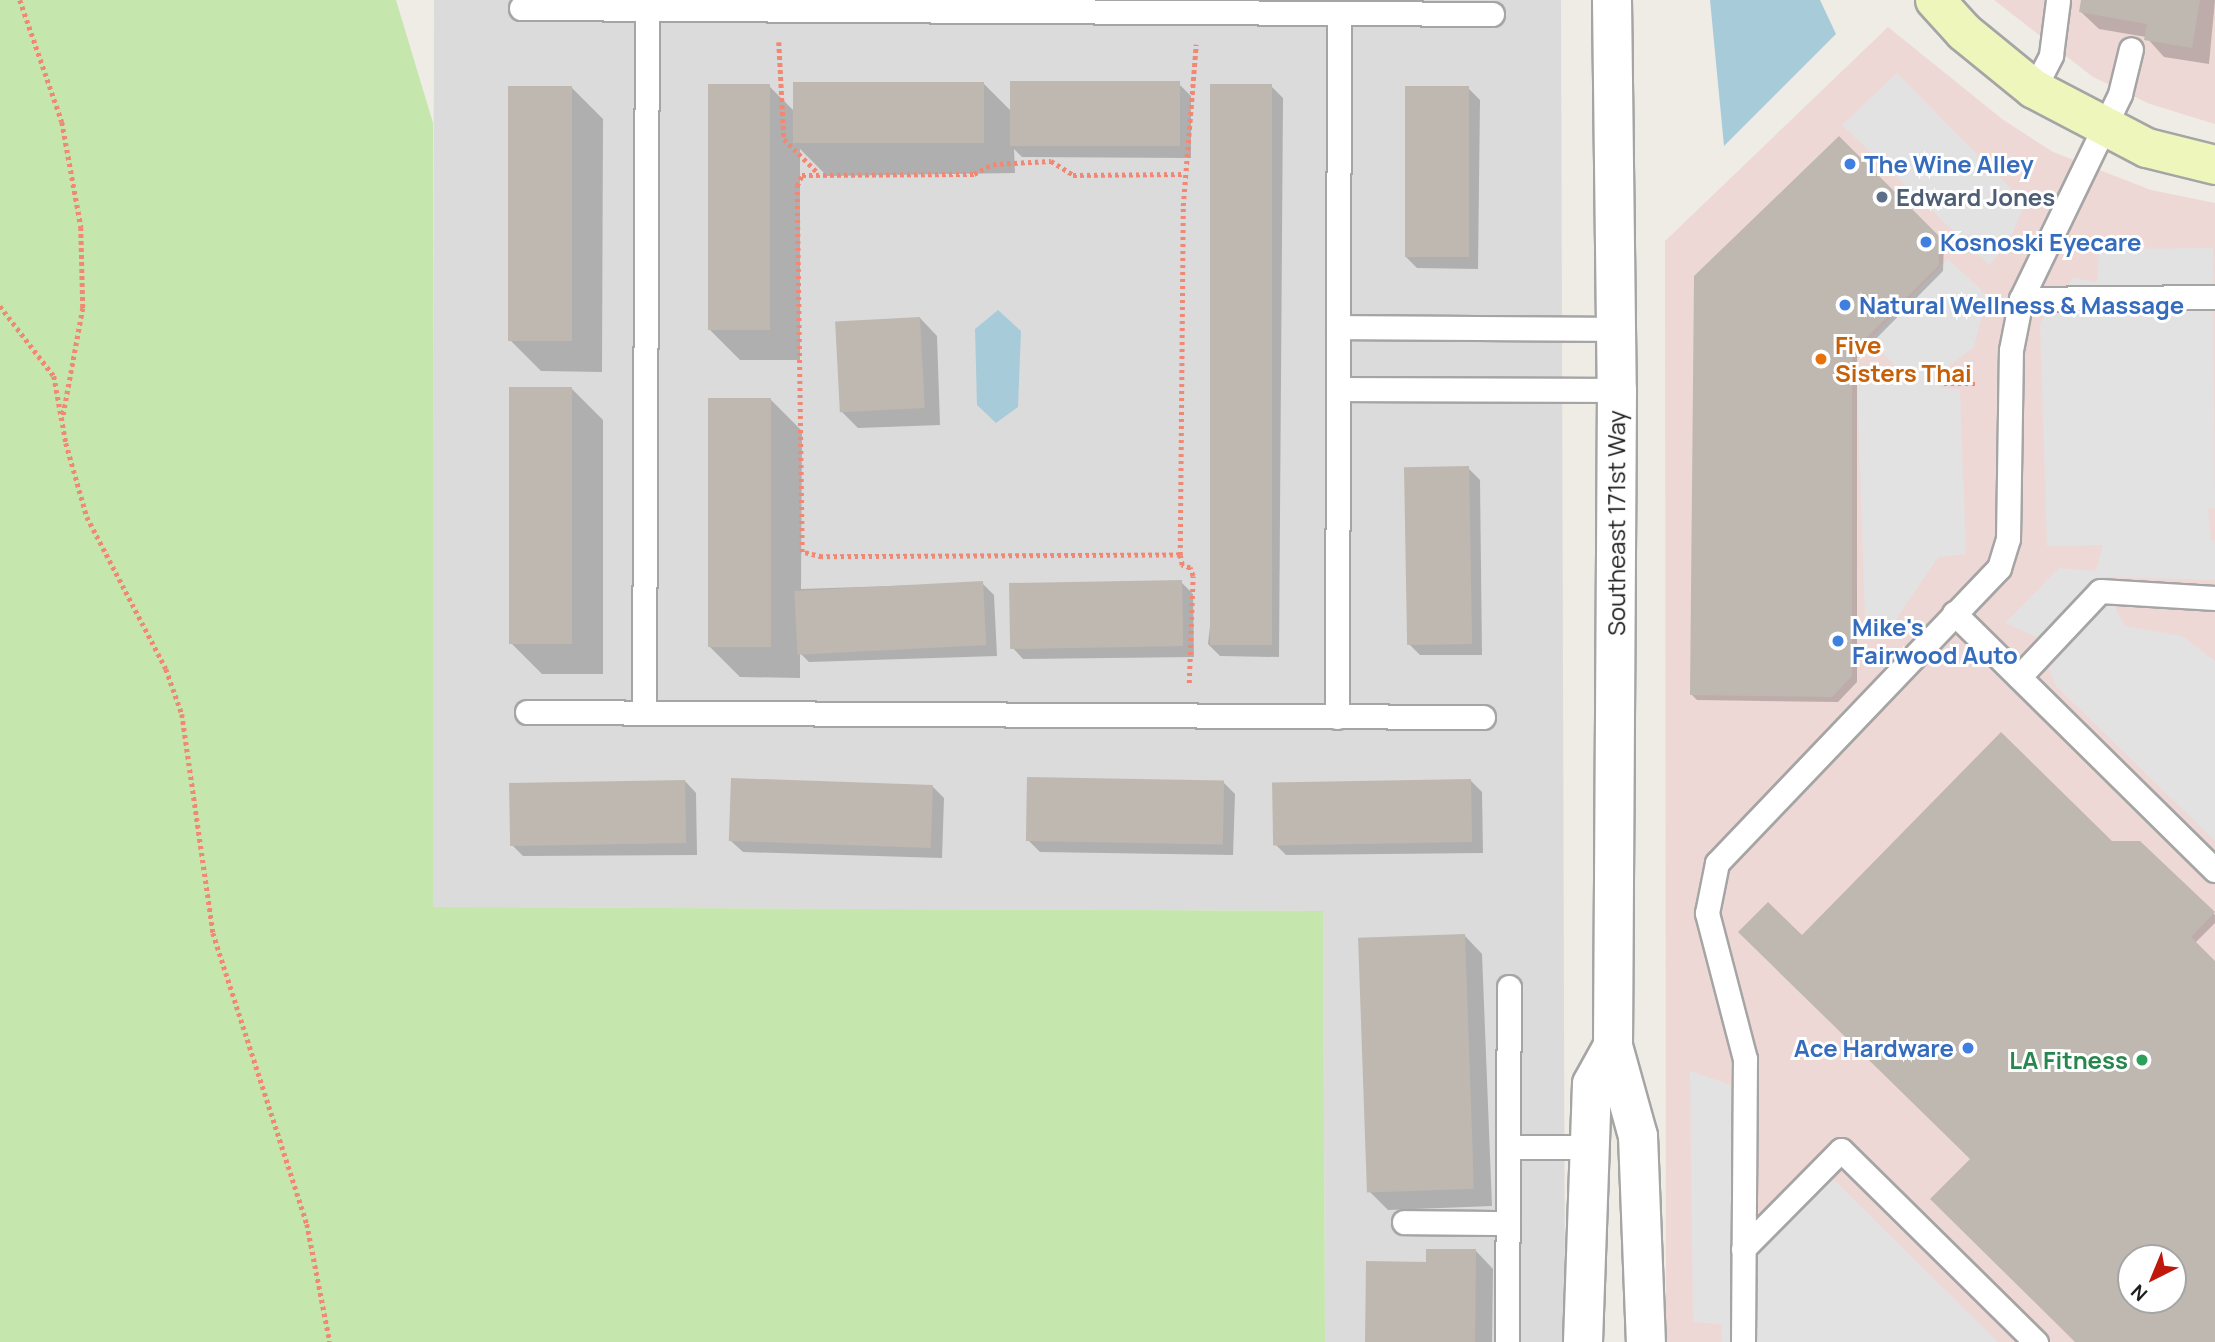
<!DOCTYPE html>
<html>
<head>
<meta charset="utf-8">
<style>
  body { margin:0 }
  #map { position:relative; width:2215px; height:1342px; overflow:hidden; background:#eeece5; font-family:Manrope,sans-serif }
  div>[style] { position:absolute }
  .residential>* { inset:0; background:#dcdbdb }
  .commercial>* { inset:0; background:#eed8d5 }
  .grass>* { inset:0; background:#c5e6ad }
  .parking>* { inset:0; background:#e2e2e2 }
  .water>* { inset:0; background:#a8cbda }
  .shadow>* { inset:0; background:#0003 }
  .building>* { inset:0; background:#bfb8b1; transform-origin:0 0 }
  .path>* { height:4.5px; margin-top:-2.25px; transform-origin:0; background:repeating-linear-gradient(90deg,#f18873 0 3.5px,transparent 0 7px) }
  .roads { filter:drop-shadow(2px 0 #a5a5a5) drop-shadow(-2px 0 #a5a5a5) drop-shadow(0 2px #a5a5a5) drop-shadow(0 -2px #a5a5a5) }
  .lane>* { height:23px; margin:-11.5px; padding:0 11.5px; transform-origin:11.5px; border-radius:11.5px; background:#fff }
  .street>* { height:38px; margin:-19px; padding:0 19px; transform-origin:19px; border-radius:19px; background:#fff }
  .secondary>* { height:38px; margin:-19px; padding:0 19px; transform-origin:19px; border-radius:19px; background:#eff6bc }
  .dots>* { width:19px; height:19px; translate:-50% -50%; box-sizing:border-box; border:4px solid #fff; border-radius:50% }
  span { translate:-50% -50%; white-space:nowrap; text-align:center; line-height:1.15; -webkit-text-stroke:6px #fff; paint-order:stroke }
  .shop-label { font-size:24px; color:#366cbe; font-weight:700 }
  .left { translate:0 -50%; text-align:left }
  .right { translate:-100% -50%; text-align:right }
  .service-label { font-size:24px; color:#4e5e75; font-weight:700 }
  .food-label { font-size:24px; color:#c56008; font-weight:700 }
  .street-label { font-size:24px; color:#1e1e1e }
  .leisure-label { font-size:24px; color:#27864d; font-weight:700 }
  .north { position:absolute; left:2117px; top:1244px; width:70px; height:70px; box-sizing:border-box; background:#fff; border:2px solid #a5a5a5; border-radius:50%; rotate:223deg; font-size:19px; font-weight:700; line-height:28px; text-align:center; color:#1e1e1e }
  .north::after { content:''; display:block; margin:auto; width:24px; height:32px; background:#c0180c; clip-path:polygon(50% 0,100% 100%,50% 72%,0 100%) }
</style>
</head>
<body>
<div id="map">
  <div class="residential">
    <div style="clip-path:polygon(434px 0,1561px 0,1565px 1342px,1325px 1342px,1323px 911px,432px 907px)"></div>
  </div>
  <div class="commercial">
    <div style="clip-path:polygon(1994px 0,2215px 0,2215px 124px,2150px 104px,2093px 77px)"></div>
    <div style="clip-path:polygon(evenodd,1888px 27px,2002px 119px,2053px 152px,2151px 190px,2215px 203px,2215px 1342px,1666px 1342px,1665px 241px,1888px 27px,2131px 1258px,2173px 1258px,2173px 1300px,2131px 1300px,2131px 1258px)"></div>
  </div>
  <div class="grass">
    <div style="clip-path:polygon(0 0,396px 0,433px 123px,433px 907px,1323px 911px,1325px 1342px,0 1342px)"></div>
  </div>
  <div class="parking">
    <div style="clip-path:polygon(1897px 73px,2025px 203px,2009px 242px,1989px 265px,1842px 125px)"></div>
    <div style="clip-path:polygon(2213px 248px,2215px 508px,2208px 509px,2211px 540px,2215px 541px,2215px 580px,2099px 577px,2125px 626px,2182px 636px,2215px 661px,2215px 841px,2056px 686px,2036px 637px,2005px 623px,2059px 568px,2096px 571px,2103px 545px,2047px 546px,2040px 323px,2073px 278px,2097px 282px,2099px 249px)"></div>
    <div style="clip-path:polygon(1948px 259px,1987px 295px,1974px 347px,1941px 372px,1940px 388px,1960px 389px,1966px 554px,1938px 557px,1895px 621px,1865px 619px,1857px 380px,1893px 379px,1896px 366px,1869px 340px)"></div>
    <div style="clip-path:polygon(1690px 1071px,1757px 1094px,1755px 1257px,1832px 1178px,1998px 1342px,1722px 1342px,1721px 1324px,1693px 1322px)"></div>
  </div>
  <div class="water">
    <div style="clip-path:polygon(1710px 0,1820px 0,1836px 34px,1724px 146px)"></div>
    <div style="clip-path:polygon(998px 310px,1021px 331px,1018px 407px,996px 423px,977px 405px,975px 329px)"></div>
  </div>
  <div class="shadow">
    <div style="clip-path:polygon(2083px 0,2215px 0,2209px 64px,2164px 57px,2146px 37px,2099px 29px,2081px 12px)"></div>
    <div style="clip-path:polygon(983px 83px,1011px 111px,1179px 84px,1191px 96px,1191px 158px,1022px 157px,1014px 149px,1015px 173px,827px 176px,800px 149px,800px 360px,740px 360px,709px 329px,769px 86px,795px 112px)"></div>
    <div style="clip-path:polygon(1271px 86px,1283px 98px,1279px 657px,1220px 656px,1208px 644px)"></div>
    <div style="clip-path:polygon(572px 88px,603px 119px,602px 372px,541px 371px,510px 340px)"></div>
    <div style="clip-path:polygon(1468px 88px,1480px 100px,1478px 269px,1417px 268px,1405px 256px)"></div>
    <div style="clip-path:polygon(1839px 138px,1944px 243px,1943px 271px,1857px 358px,1857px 682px,1838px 702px,1697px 700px,1692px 695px)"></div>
    <div style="clip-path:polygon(920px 318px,937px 336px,940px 425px,858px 428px,840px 410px)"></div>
    <div style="clip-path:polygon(572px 389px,603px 420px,603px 674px,542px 674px,511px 643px)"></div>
    <div style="clip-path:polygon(771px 400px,802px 431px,801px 589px,982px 583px,994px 595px,997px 656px,809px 662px,800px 653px,800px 678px,740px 677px,709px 646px)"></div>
    <div style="clip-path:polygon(1468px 468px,1480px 480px,1482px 655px,1420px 655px,1408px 643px)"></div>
    <div style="clip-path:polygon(1181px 582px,1193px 594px,1194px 657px,1023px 659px,1012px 647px)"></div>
    <div style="clip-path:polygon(1470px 780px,1482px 792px,1483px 853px,1286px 855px,1274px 843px)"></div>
    <div style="clip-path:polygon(685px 781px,696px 793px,697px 855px,523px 856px,511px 844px)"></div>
    <div style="clip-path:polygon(1223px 782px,1235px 794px,1233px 855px,1040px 852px,1028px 840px)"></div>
    <div style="clip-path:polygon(932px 786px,944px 798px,942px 858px,743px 852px,731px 841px)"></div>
    <div style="clip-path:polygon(evenodd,2112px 843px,2139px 843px,2215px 915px,2215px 923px,2195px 943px,2215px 963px,2215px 1342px,2077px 1342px,1972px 1159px,1802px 938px,2112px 843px,2131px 1258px,2173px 1258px,2173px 1300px,2131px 1300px,2131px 1258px)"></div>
    <div style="clip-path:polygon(1465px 936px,1482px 954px,1492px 1206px,1388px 1210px,1370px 1192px)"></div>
    <div style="clip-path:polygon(1476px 1251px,1493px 1269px,1492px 1342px,1366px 1342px)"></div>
  </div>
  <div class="building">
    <div style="clip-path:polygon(2081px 0,2200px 0,2192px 48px,2144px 40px,2147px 24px,2079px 12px)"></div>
    <div style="left:1010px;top:81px;width:170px;height:65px"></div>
    <div style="left:984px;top:82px;width:61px;height:191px;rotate:90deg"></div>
    <div style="left:708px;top:84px;width:62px;height:246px"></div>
    <div style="left:1210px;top:84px;width:62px;height:561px"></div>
    <div style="left:508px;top:86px;width:64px;height:255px"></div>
    <div style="left:1405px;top:86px;width:64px;height:171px"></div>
    <div style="clip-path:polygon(1839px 136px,1939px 236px,1939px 265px,1852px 352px,1852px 676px,1832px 697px,1690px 695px,1694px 276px)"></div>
    <div style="left:920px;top:317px;width:91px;height:85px;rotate:87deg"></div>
    <div style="left:509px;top:387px;width:63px;height:257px"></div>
    <div style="left:708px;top:398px;width:63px;height:249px"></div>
    <div style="left:1469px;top:466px;width:178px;height:65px;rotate:89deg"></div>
    <div style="left:1182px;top:580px;width:66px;height:173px;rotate:89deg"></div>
    <div style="left:983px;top:581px;width:64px;height:189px;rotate:87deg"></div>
    <div style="clip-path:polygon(evenodd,2001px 732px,2112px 841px,2140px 841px,2215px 912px,2191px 937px,2215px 961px,2215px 1342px,2075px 1342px,1930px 1199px,1970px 1159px,1738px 932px,1768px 902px,1802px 935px,2001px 732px,2131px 1258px,2173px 1258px,2173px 1300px,2131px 1300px,2131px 1258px)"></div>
    <div style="left:1027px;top:777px;width:197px;height:64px;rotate:1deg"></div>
    <div style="left:731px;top:778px;width:202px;height:63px;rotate:2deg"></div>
    <div style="left:1471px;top:779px;width:63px;height:199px;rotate:89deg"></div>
    <div style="left:685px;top:780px;width:63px;height:176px;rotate:89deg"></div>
    <div style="left:1465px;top:934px;width:255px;height:107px;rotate:88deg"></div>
    <div style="clip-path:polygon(1426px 1249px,1476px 1249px,1475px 1342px,1365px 1342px,1366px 1261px,1426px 1262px)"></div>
  </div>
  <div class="path">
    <div style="left:20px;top:0;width:129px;rotate:71deg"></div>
    <div style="left:62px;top:122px;width:107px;rotate:79.7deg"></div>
    <div style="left:81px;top:227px;width:81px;rotate:88.6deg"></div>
    <div style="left:83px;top:308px;width:111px;rotate:100.4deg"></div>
    <div style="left:779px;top:42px;width:97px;rotate:87deg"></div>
    <div style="left:784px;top:139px;width:49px;rotate:45deg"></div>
    <div style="left:0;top:306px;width:88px;rotate:52.4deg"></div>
    <div style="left:54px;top:376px;width:68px;rotate:79.8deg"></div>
    <div style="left:66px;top:443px;width:77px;rotate:74.2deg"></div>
    <div style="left:87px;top:517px;width:171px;rotate:62.5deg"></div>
    <div style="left:166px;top:669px;width:48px;rotate:70.4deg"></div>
    <div style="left:182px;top:714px;width:221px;rotate:81.9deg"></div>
    <div style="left:213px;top:933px;width:306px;rotate:72.1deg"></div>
    <div style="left:307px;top:1224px;width:120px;rotate:79deg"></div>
    <div style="left:1944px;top:384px;width:34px"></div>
    <div style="left:1180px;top:555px;width:358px;rotate:179.7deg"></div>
    <div style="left:822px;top:557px;width:21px;rotate:-166deg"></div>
    <div style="left:802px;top:552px;width:366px;rotate:-90.8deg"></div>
    <div style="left:797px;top:186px;width:12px;rotate:-66deg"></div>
    <div style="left:802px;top:175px;width:172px;rotate:-0.3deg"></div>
    <div style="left:974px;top:174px;width:21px;rotate:-28deg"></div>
    <div style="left:993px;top:164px;width:58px;rotate:-3deg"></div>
    <div style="left:1051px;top:161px;width:26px;rotate:32deg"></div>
    <div style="left:1073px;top:175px;width:112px;rotate:-0.5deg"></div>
    <div style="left:1189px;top:683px;width:107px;rotate:-87.9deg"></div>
    <div style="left:1193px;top:576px;width:9px;rotate:-111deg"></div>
    <div style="left:1190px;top:568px;width:9px;rotate:-159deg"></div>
    <div style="left:1182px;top:565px;width:10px;rotate:-101deg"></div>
    <div style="left:1180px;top:555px;width:349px;rotate:-89.5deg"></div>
    <div style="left:1183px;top:206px;width:162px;rotate:-85.4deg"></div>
  </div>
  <div class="roads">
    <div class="lane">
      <div style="left:521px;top:8px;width:971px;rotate:0.35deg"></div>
      <div style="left:2034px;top:89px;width:38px;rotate:-63deg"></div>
      <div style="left:2051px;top:55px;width:55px;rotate:-82.7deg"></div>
      <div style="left:2021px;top:299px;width:194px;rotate:-0.6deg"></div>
      <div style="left:1338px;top:327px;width:277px;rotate:0.4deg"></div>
      <div style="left:1338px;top:389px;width:279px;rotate:0.2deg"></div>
      <div style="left:1954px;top:613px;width:366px;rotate:44.6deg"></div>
      <div style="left:2019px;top:677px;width:118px;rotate:-46.7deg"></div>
      <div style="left:2100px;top:591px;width:115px;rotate:3.5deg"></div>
      <div style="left:527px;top:712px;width:956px;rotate:0.3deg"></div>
      <div style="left:644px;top:712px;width:703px;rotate:-89.76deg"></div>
      <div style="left:1337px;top:717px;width:704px;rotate:-89.84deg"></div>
      <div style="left:1508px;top:1147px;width:80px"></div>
      <div style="left:1404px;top:1222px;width:104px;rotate:0.6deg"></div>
      <div style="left:1743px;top:1249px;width:139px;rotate:-45.3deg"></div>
      <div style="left:1841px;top:1150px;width:274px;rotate:44.6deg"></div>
      <div style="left:1507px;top:1342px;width:355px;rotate:-89.7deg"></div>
      <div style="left:1743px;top:1342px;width:283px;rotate:-89.6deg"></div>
      <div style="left:1745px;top:1059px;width:151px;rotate:-104.6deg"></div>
      <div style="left:1707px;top:913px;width:51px;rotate:-78.7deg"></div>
      <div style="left:1717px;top:863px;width:408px;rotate:-46.3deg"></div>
      <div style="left:1999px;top:568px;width:30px;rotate:-73deg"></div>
      <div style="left:2008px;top:539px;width:189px;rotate:-89.1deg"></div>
      <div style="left:2011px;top:350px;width:52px;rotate:-78.9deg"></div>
      <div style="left:2021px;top:299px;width:228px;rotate:-64.2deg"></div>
      <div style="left:2120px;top:94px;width:46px;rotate:-76.3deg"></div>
    </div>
    <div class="street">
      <div style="left:1612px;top:0;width:390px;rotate:89.3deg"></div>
      <div style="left:1617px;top:390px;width:656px;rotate:90.35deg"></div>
      <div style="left:1613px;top:1046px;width:93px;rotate:74.5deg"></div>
      <div style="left:1638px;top:1136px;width:206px;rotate:87.8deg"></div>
      <div style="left:1583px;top:1342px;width:258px;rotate:-88deg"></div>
      <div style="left:1592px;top:1084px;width:43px;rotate:-61.1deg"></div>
    </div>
    <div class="secondary">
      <div style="left:1935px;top:0;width:43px;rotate:47.8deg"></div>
      <div style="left:1964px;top:32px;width:90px;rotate:39.2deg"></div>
      <div style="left:2034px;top:89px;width:127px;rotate:27.6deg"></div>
      <div style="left:2147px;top:148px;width:70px;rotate:14deg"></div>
    </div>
  </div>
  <div class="dots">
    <div style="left:1850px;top:164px;background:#3f7fe0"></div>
    <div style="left:1882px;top:197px;background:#5c6f8a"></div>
    <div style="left:1926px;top:242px;background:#3f7fe0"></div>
    <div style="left:1845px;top:305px;background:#3f7fe0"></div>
    <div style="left:1821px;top:359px;background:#e8710a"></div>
    <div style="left:1838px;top:641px;background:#3f7fe0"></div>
    <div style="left:1968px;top:1048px;background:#3f7fe0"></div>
    <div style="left:2142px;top:1060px;background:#2e9e5b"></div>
  </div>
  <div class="shop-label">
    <span class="left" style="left:1864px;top:164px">The Wine Alley</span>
    <span class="left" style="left:1940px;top:242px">Kosnoski Eyecare</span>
    <span class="left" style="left:1859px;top:305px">Natural Wellness &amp; Massage</span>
    <span class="left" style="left:1852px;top:641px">Mike's<br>Fairwood Auto</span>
    <span class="right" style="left:1954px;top:1048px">Ace Hardware</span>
  </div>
  <div class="service-label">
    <span class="left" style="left:1896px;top:197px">Edward Jones</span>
  </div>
  <div class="food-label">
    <span class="left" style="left:1835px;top:359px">Five<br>Sisters Thai</span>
  </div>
  <div class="street-label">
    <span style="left:1616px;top:523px;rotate:-90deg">Southeast 171st Way</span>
  </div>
  <div class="leisure-label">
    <span class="right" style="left:2128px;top:1060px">LA Fitness</span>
  </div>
  <div class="north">N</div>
</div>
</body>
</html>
